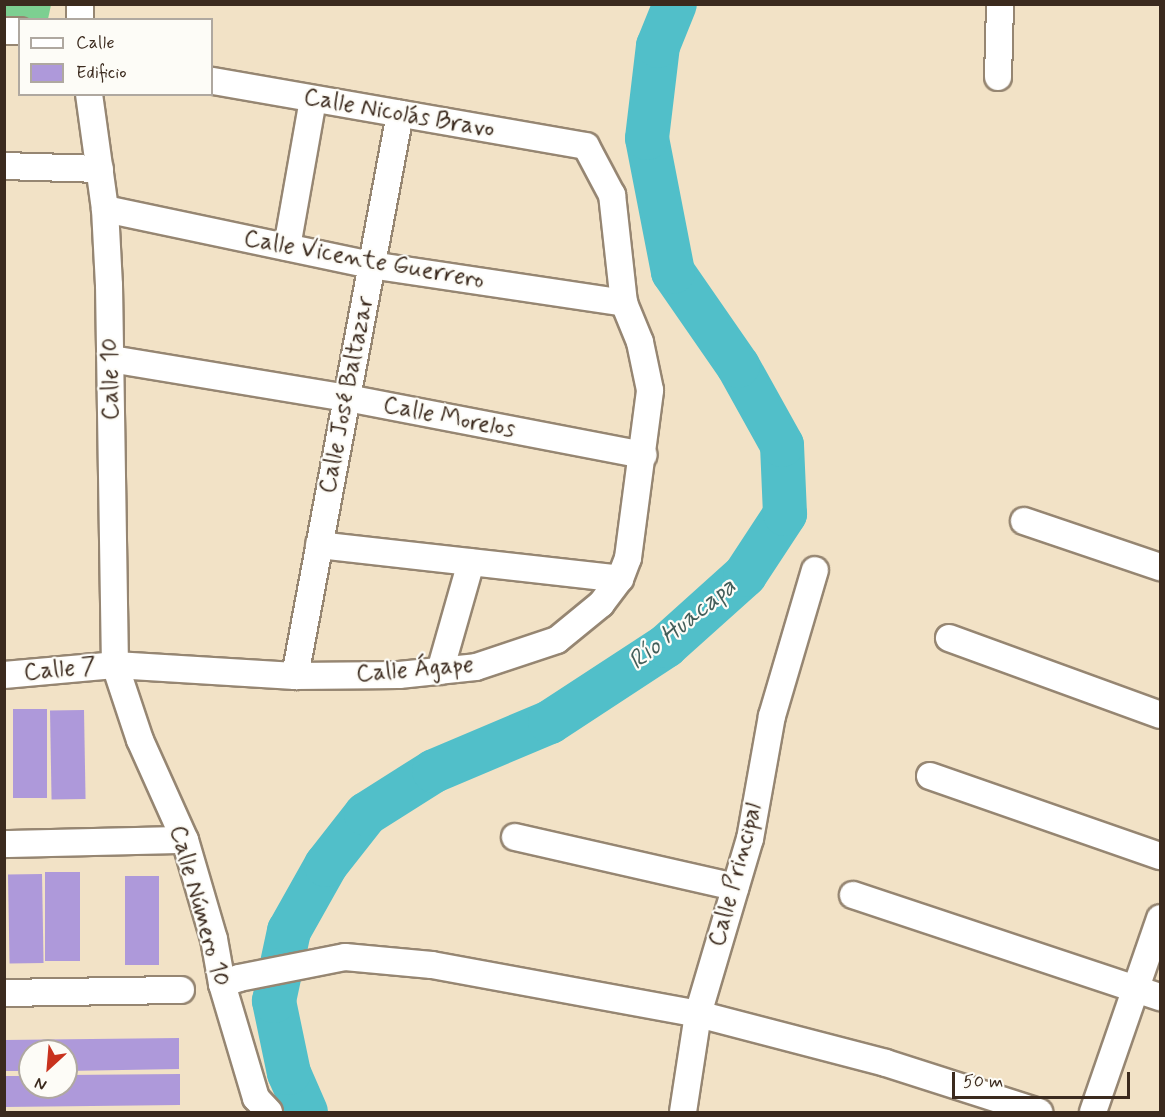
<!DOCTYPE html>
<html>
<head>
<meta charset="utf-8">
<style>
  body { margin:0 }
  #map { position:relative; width:1165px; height:1117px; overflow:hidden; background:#f2e2c6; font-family:Mynerve,sans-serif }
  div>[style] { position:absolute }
  .green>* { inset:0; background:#7dcf91 }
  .river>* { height:44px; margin:-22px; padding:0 22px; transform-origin:22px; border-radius:22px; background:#51bfc9 }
  .building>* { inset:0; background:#ae99da; transform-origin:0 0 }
  .roads { filter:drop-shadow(2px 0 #968672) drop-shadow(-2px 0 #968672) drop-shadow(0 2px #968672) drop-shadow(0 -2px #968672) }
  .minor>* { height:26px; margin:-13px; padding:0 13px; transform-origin:13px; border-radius:13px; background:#fff }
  span { translate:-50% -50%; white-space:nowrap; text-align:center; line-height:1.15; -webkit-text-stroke:4.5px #fdfcf7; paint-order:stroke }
  .street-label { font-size:24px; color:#3b2a1e }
  .water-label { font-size:26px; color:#435e5a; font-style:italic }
  .frame { position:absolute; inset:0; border:6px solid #3b2a1e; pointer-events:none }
  .legend { position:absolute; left:18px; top:18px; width:195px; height:78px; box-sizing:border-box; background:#fdfcf7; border:2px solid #afa8a0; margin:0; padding:8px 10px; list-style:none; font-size:18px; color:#3b2a1e }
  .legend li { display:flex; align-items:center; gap:12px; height:30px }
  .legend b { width:30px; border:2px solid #afa8a0 }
  .north { position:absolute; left:18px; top:1039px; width:60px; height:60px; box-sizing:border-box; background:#fdfcf7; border:2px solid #afa8a0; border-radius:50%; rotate:206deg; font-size:16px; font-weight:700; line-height:24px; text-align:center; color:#3b2a1e }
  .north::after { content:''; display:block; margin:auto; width:21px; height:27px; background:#c8321e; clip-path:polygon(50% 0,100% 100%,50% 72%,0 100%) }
  .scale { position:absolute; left:952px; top:1072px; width:178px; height:27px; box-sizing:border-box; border:3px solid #3b2a1e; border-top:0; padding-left:8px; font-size:18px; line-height:21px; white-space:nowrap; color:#3b2a1e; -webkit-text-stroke:4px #fdfcf7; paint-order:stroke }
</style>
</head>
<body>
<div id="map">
  <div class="green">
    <div style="clip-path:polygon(5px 5px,51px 5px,48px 19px,5px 21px)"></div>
  </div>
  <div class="river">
    <div style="left:306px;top:1112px;width:43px;rotate:-113.6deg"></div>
    <div style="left:289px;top:1073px;width:74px;rotate:-101.8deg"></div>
    <div style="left:274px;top:1001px;width:72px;rotate:-77.9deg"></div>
    <div style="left:289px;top:931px;width:76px;rotate:-60.7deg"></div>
    <div style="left:326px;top:865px;width:65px;rotate:-51.9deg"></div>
    <div style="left:366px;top:814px;width:80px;rotate:-32.3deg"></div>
    <div style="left:434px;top:771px;width:126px;rotate:-22.9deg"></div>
    <div style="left:550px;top:722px;width:139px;rotate:-33.2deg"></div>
    <div style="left:666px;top:646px;width:106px;rotate:-41.9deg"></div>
    <div style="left:745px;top:575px;width:73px;rotate:-56.7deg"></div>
    <div style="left:785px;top:514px;width:69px;rotate:-92.5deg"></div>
    <div style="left:782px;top:445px;width:90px;rotate:-119.1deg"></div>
    <div style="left:738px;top:366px;width:114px;rotate:-124.7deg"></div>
    <div style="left:673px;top:272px;width:136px;rotate:-101deg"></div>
    <div style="left:647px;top:138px;width:93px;rotate:-83.2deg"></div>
    <div style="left:658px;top:46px;width:45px;rotate:-68deg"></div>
  </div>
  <div class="building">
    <div style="left:13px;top:709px;width:34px;height:89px"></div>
    <div style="left:84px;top:710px;width:89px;height:34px;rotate:89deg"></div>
    <div style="left:45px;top:872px;width:35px;height:89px"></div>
    <div style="left:42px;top:874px;width:89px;height:34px;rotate:89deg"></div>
    <div style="left:125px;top:876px;width:34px;height:89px"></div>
    <div style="clip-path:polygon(179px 1038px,179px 1069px,66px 1071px,66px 1051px,30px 1051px,30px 1071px,4px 1071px,4px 1040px)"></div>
    <div style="clip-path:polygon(180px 1074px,180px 1105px,4px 1107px,4px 1076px,30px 1076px,30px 1087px,66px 1087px,66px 1075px)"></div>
  </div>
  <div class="roads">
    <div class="minor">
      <div style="left:80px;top:20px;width:16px;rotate:-90deg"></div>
      <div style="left:4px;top:31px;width:16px"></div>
      <div style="left:998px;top:77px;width:73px;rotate:-88.4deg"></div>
      <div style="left:89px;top:94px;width:116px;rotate:82.1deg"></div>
      <div style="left:105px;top:209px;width:76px;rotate:87deg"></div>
      <div style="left:109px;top:285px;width:380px;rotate:89.1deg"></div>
      <div style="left:115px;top:665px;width:79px;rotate:71.6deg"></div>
      <div style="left:140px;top:740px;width:110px;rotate:65.8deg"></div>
      <div style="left:185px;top:840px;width:103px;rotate:73.7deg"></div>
      <div style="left:214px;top:939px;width:46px;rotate:79.9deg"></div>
      <div style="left:222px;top:984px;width:119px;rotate:73.4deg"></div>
      <div style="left:256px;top:1098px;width:19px;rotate:47deg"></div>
      <div style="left:4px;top:166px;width:96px;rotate:1.8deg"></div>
      <div style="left:105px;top:209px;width:272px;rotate:11.9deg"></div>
      <div style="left:371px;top:265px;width:256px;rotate:8.5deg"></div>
      <div style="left:287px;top:247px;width:150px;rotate:-80deg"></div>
      <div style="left:111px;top:359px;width:239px;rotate:9.4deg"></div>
      <div style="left:347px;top:398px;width:302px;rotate:10.9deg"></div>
      <div style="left:1024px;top:521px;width:144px;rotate:18.7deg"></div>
      <div style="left:319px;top:545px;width:303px;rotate:6.4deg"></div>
      <div style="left:949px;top:638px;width:225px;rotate:20deg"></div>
      <div style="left:440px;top:671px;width:113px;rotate:-74.1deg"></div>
      <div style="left:4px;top:675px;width:111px;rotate:-5.1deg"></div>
      <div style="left:115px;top:665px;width:180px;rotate:3.5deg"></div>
      <div style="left:295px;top:676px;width:104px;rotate:-0.6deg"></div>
      <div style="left:399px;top:675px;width:77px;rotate:-5.9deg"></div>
      <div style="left:476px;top:667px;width:85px;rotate:-18.4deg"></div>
      <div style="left:557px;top:640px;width:57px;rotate:-39.3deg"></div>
      <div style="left:601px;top:604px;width:31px;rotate:-53deg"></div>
      <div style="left:620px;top:579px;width:22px;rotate:-69deg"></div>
      <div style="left:628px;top:558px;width:169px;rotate:-82.5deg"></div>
      <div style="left:650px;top:390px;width:49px;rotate:-101.8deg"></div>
      <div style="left:640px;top:342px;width:42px;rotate:-112.3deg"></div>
      <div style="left:624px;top:303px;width:109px;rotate:-96.3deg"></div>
      <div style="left:612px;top:195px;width:55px;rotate:-118deg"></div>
      <div style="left:586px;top:146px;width:380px;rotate:-170.1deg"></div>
      <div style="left:295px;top:676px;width:572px;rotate:-79.42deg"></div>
      <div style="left:930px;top:776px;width:244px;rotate:19.2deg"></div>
      <div style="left:515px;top:837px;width:226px;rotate:12.8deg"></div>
      <div style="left:4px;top:844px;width:172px;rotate:-1.3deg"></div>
      <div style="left:853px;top:895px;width:324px;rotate:18.4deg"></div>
      <div style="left:222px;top:984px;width:18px;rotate:-19deg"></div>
      <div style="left:239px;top:978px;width:108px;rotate:-11.2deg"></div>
      <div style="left:345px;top:957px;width:87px;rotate:5.3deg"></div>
      <div style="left:432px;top:965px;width:270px;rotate:10.4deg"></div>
      <div style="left:698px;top:1014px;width:194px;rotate:14.6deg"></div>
      <div style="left:886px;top:1063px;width:161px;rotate:17.8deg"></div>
      <div style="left:4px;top:993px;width:177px;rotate:-1deg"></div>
      <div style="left:683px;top:1112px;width:99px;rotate:-81.3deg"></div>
      <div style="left:698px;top:1014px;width:183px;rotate:-73.5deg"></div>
      <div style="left:750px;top:839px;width:125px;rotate:-79.9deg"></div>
      <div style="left:772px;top:716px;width:152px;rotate:-73.6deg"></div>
      <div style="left:1093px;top:1112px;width:205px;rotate:-70.9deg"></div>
    </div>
  </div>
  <div class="street-label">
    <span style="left:399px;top:114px;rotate:10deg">Calle Nicolás Bravo</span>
    <span style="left:364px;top:260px;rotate:10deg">Calle Vicente Guerrero</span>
    <span style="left:111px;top:379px;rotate:-91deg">Calle 10</span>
    <span style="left:347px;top:395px;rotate:-79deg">Calle José Baltazar</span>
    <span style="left:449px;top:418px;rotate:11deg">Calle Morelos</span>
    <span style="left:60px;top:670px;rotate:-6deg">Calle 7</span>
    <span style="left:415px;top:670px;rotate:-5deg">Calle Ágape</span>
    <span style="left:736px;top:875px;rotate:-75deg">Calle Principal</span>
    <span style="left:199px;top:906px;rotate:74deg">Calle Número 10</span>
  </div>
  <div class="water-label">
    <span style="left:683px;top:625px;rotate:-39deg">Río Huacapa</span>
  </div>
  <div class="frame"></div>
  <ul class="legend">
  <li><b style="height:8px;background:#fff"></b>Calle</li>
  <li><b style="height:16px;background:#ae99da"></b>Edificio</li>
  </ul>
  <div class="north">N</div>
  <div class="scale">50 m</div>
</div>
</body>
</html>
